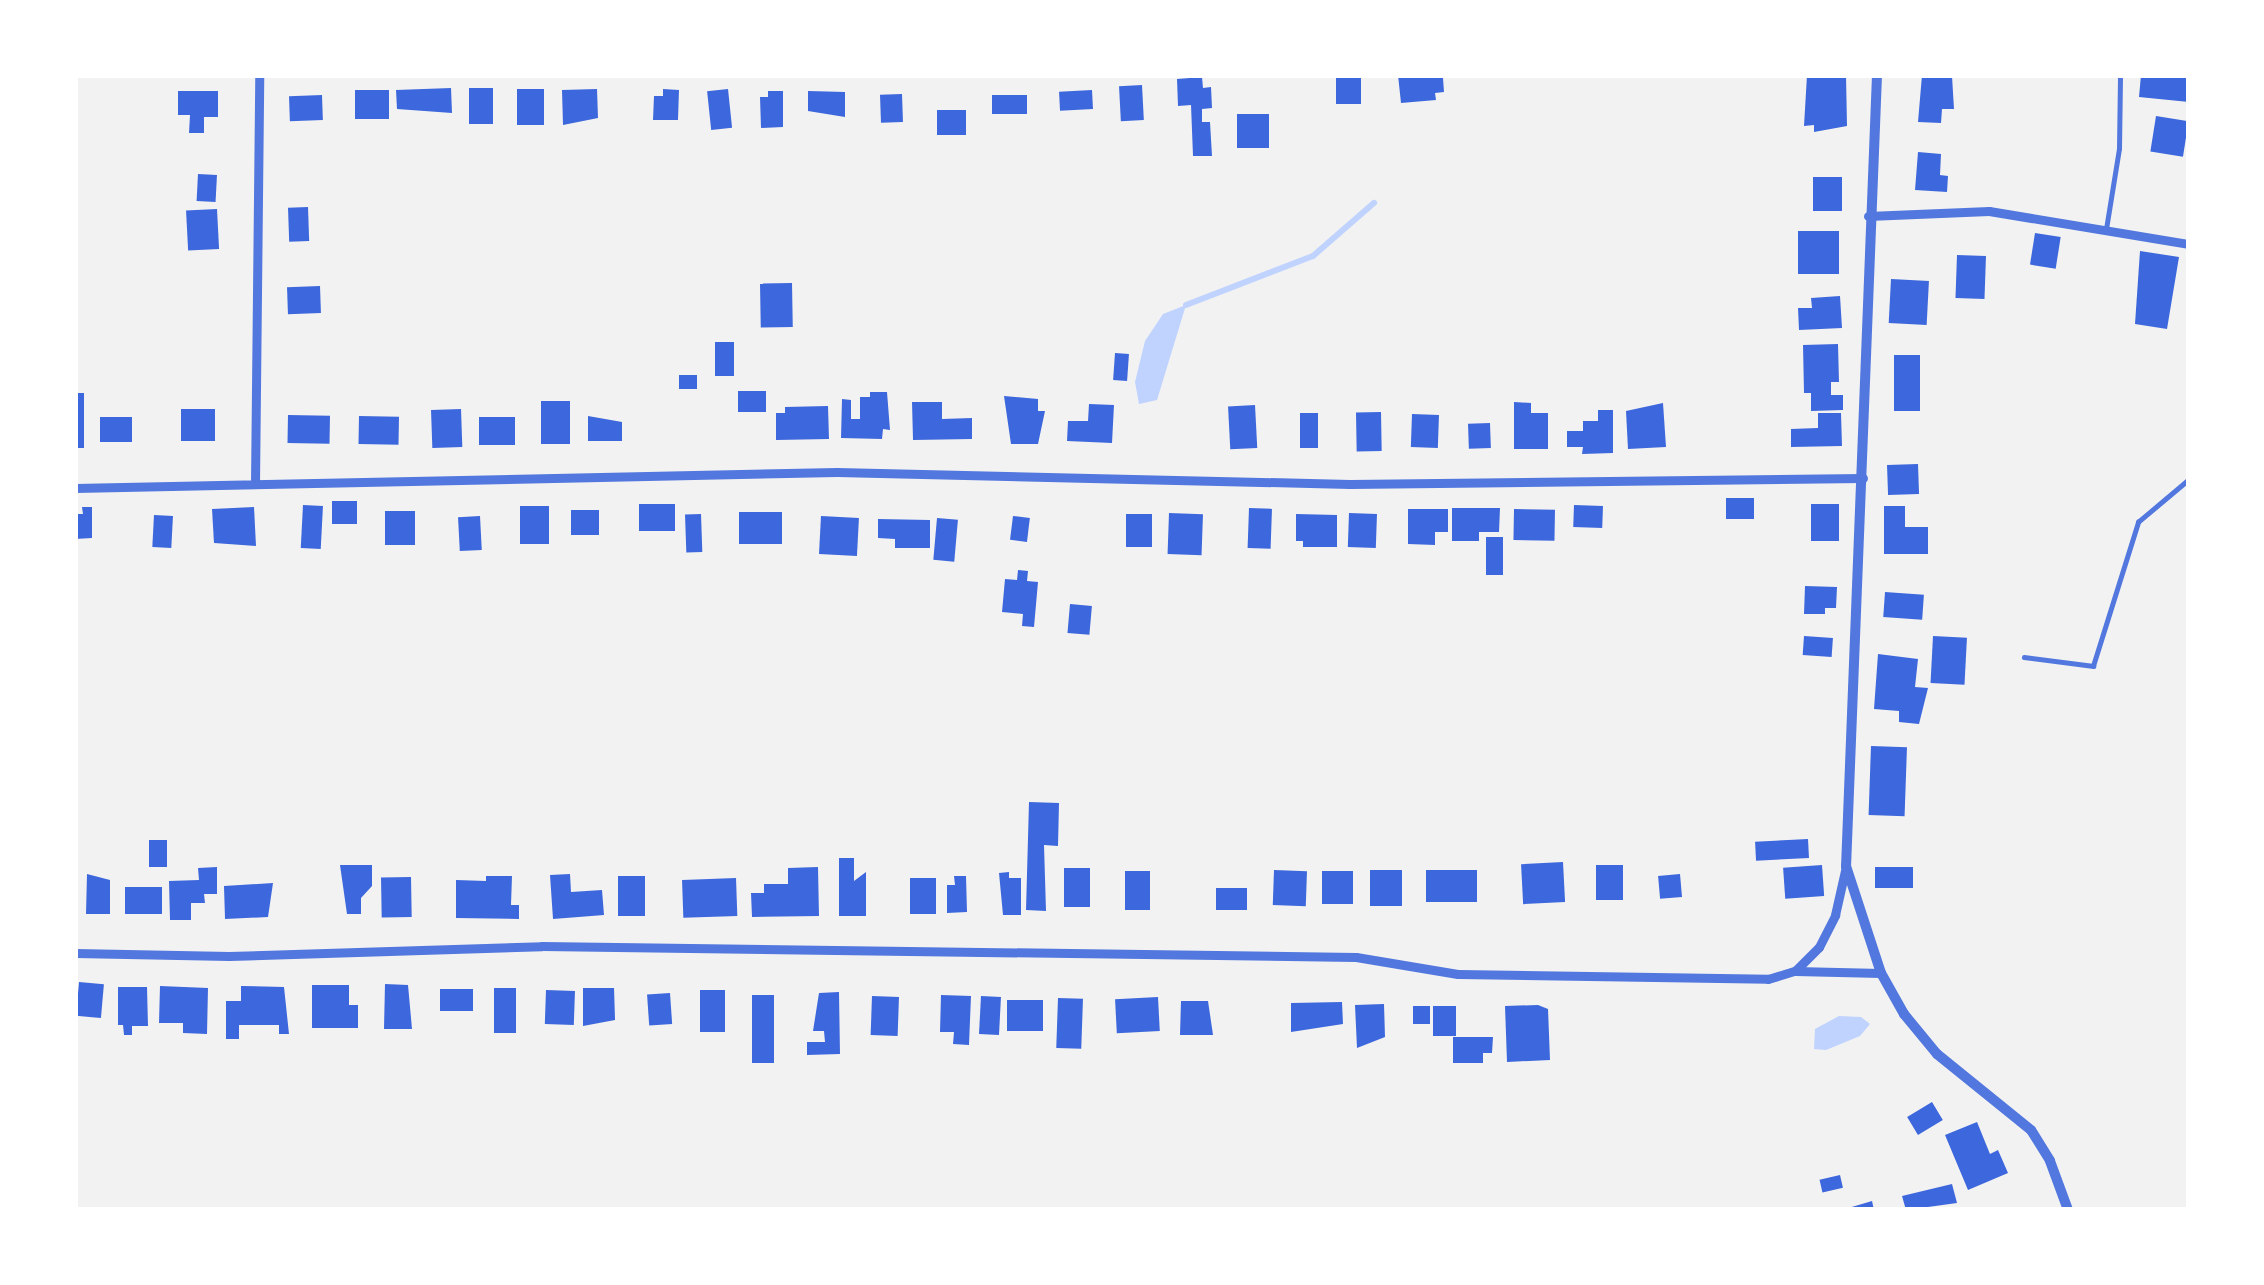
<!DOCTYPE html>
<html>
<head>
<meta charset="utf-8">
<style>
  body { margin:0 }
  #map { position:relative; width:2264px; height:1285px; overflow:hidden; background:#f2f2f2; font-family:"IBM Plex Sans",sans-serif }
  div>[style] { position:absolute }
  .water>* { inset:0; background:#bfd3fe }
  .stream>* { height:6px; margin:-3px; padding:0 3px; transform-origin:3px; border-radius:3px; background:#bfd3fe }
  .building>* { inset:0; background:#3d67dc; transform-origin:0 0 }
  .service>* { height:4.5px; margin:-2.25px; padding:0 2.25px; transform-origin:2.25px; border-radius:2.25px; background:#5277de }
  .minor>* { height:9px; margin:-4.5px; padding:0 4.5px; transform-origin:4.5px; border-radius:4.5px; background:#5277de }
  .tertiary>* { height:10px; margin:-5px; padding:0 5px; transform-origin:5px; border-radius:5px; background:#5277de }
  span { translate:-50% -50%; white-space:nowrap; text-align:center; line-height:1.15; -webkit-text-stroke:12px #fff; paint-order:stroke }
  .frame { position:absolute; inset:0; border:78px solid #fff; pointer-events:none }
</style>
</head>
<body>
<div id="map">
  <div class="water">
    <div style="clip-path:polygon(1186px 305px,1157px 400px,1139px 404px,1135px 382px,1145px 341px,1163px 314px)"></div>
    <div style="clip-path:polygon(1839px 1016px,1861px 1017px,1870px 1024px,1860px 1036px,1826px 1050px,1814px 1049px,1815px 1029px)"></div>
  </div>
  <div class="stream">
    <div style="left:1186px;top:305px;width:136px;rotate:-21.1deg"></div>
    <div style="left:1313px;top:256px;width:81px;rotate:-41deg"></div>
  </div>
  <div class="building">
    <div style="left:1336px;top:75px;width:25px;height:29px"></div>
    <div style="clip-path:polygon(1398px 75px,1435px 75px,1443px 78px,1444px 92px,1435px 93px,1436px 100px,1401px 103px)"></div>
    <div style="clip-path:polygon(1807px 75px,1846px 75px,1847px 126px,1814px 132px,1814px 125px,1804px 126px)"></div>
    <div style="clip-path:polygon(1922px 75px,1952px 76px,1954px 109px,1942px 109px,1941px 123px,1918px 122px)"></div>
    <div style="clip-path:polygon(2141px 75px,2189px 75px,2189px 102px,2139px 97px)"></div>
    <div style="clip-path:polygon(1202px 77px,1203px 88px,1211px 87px,1212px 108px,1202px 109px,1202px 122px,1210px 122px,1212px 156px,1193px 156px,1191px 105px,1178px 106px,1177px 79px)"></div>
    <div style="left:1142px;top:85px;width:35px;height:23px;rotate:87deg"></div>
    <div style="clip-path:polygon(451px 88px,452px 113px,397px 109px,396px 90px)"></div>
    <div style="left:469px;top:88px;width:24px;height:36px"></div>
    <div style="left:517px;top:89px;width:27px;height:36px"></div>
    <div style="clip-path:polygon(597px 89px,598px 118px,563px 125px,562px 90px)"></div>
    <div style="clip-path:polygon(663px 89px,679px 90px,678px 120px,653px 120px,654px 96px,663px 96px)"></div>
    <div style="left:728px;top:89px;width:39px;height:21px;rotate:84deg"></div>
    <div style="left:355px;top:90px;width:34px;height:29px"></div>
    <div style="left:1092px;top:90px;width:19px;height:33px;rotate:87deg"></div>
    <div style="clip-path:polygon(178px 91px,218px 91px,218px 117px,204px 117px,204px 133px,189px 133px,190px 115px,178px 115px)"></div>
    <div style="clip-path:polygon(768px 91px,783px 91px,783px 127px,761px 128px,760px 97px,768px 97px)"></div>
    <div style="clip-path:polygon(808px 91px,845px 92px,845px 117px,808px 111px)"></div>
    <div style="left:902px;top:94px;width:28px;height:22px;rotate:88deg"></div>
    <div style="left:322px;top:95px;width:25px;height:33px;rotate:88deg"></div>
    <div style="left:992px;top:95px;width:35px;height:19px"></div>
    <div style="left:937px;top:110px;width:29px;height:25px"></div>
    <div style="left:1237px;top:114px;width:32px;height:34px"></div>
    <div style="left:2156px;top:116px;width:33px;height:36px;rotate:9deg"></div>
    <div style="clip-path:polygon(1918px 152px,1941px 154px,1940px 175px,1948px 176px,1947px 192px,1915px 190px)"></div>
    <div style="left:198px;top:174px;width:19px;height:27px;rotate:3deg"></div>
    <div style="left:1813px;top:177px;width:29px;height:34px"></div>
    <div style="left:308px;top:207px;width:34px;height:20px;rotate:88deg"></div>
    <div style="left:217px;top:209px;width:40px;height:31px;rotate:87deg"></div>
    <div style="left:1798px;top:231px;width:41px;height:43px"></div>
    <div style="left:2035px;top:233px;width:26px;height:32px;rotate:9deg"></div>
    <div style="clip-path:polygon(2140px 251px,2179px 257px,2167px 329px,2135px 324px)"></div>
    <div style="left:1957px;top:255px;width:29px;height:43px;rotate:2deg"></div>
    <div style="left:1891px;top:279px;width:38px;height:44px;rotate:3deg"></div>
    <div style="left:792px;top:283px;width:44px;height:32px;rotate:89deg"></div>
    <div style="left:320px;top:286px;width:27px;height:33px;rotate:88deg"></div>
    <div style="clip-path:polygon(1840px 296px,1842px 328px,1799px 330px,1798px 308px,1812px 308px,1811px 298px)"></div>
    <div style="left:715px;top:342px;width:19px;height:34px"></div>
    <div style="clip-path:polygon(1838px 344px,1839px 382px,1831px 382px,1831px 395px,1843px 395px,1843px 410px,1811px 411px,1811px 393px,1804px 393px,1803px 345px)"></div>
    <div style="left:1115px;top:353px;width:14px;height:27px;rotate:4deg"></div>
    <div style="left:1894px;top:355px;width:26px;height:56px"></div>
    <div style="left:679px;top:375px;width:18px;height:14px"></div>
    <div style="left:766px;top:391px;width:21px;height:28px;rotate:90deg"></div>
    <div style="clip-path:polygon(870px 392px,887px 392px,890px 430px,883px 429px,882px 439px,841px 438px,842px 399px,851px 400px,851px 419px,860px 419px,860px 397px,870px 397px)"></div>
    <div style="left:75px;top:393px;width:9px;height:55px"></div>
    <div style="clip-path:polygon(1004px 396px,1038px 399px,1038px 411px,1045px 411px,1038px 444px,1011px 444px)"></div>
    <div style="left:541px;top:401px;width:29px;height:43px"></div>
    <div style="clip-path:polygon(912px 402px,942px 402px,942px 419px,972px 418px,972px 439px,913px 440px)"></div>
    <div style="clip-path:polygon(1514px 402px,1531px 403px,1531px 413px,1548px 413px,1548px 449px,1514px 449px)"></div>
    <div style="clip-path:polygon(1663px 403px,1666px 447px,1628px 449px,1626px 411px)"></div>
    <div style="clip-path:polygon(1089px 404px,1114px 405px,1112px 443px,1067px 441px,1068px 421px,1088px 421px)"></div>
    <div style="left:1255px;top:405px;width:43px;height:27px;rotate:87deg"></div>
    <div style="clip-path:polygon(828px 406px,829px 439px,776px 440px,776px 413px,785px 413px,785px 407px)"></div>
    <div style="left:215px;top:409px;width:32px;height:34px;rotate:90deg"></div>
    <div style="left:461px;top:409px;width:38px;height:30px;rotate:88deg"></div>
    <div style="clip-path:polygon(1598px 410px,1613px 410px,1613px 453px,1582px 454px,1583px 447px,1567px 447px,1567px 431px,1583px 431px,1583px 421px,1598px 421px)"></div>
    <div style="left:1381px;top:412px;width:39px;height:25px;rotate:89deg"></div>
    <div style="left:1300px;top:413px;width:18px;height:35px"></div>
    <div style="clip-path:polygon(1818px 413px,1841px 413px,1842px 446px,1791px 447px,1791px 429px,1818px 428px)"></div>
    <div style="left:1412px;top:414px;width:27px;height:33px;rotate:2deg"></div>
    <div style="left:288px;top:415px;width:42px;height:28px;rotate:1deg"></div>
    <div style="left:359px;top:416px;width:40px;height:28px;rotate:1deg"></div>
    <div style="clip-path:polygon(588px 416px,622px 422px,622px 441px,588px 441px)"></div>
    <div style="left:132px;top:417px;width:25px;height:32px;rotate:90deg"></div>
    <div style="left:515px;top:417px;width:28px;height:36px;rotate:90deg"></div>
    <div style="left:1490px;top:423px;width:25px;height:22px;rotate:88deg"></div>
    <div style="left:1918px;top:464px;width:30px;height:31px;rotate:88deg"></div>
    <div style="left:1754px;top:498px;width:21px;height:28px;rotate:90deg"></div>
    <div style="left:332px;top:501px;width:25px;height:23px"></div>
    <div style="left:675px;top:504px;width:27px;height:36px;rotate:90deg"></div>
    <div style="left:1811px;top:504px;width:28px;height:37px"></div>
    <div style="left:303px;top:505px;width:20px;height:43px;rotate:3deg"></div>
    <div style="left:1574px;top:505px;width:29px;height:22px;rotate:2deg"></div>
    <div style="left:549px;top:506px;width:38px;height:29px;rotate:90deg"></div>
    <div style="clip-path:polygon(1884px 506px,1905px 506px,1905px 527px,1928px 527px,1928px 554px,1884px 554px)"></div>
    <div style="clip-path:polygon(82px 507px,92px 507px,92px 538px,75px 539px,75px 514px,83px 514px)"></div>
    <div style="clip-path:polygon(254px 507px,256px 546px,214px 543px,212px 509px)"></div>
    <div style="left:1249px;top:508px;width:23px;height:40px;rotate:2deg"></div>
    <div style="clip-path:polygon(1452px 508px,1500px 508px,1499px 532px,1479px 532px,1479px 541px,1452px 541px)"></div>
    <div style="clip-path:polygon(1408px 509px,1448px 509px,1448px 532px,1435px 532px,1435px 545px,1408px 544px)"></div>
    <div style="left:1514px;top:509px;width:41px;height:31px;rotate:1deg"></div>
    <div style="left:599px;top:510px;width:25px;height:28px;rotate:90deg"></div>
    <div style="left:415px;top:511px;width:34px;height:30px;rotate:90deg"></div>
    <div style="left:782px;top:512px;width:32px;height:43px;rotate:90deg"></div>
    <div style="left:1169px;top:513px;width:34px;height:41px;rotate:2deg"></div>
    <div style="left:1349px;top:513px;width:28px;height:34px;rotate:2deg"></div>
    <div style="left:701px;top:514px;width:38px;height:16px;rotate:88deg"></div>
    <div style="left:1126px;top:514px;width:26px;height:33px"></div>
    <div style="clip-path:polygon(1296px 514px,1337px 515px,1337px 547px,1303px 547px,1303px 541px,1296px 541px)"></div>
    <div style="left:154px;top:515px;width:19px;height:32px;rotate:3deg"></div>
    <div style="left:480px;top:516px;width:34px;height:22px;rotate:87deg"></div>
    <div style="left:821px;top:516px;width:38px;height:38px;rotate:3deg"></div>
    <div style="left:1013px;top:516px;width:17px;height:24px;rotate:7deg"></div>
    <div style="left:937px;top:518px;width:21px;height:42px;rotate:5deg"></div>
    <div style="clip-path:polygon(878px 519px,930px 520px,930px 548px,895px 548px,895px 539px,878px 538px)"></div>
    <div style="left:1486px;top:537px;width:17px;height:38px"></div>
    <div style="clip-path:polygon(1018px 570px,1028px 571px,1027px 581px,1038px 582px,1034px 627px,1022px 626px,1023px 614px,1002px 612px,1005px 579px,1017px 580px)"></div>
    <div style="clip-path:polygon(1805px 586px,1837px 587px,1836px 608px,1825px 608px,1825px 614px,1804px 614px)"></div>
    <div style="left:1885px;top:592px;width:39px;height:25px;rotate:4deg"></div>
    <div style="left:1070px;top:604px;width:22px;height:29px;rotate:5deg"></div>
    <div style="left:1804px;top:636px;width:29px;height:19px;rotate:4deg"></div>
    <div style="left:1933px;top:636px;width:34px;height:47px;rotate:3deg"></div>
    <div style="clip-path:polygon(1878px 654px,1918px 659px,1915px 687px,1928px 688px,1919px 724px,1899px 722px,1899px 711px,1874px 709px)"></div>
    <div style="left:1871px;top:746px;width:36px;height:69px;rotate:2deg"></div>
    <div style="clip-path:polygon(1029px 802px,1059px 803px,1058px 846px,1044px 845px,1046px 911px,1026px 910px)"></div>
    <div style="left:1808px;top:839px;width:19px;height:53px;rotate:87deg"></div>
    <div style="left:167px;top:840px;width:27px;height:18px;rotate:90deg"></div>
    <div style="clip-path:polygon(839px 858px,854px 858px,854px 881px,866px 872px,866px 916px,839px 916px)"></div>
    <div style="left:1563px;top:862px;width:40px;height:42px;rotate:87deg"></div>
    <div style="clip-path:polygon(340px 865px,372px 865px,372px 886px,361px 898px,361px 914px,347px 914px)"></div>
    <div style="left:1596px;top:865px;width:27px;height:35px"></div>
    <div style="left:1822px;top:865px;width:31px;height:39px;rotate:86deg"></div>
    <div style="clip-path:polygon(217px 867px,217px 894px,204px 894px,205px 903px,191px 903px,191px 920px,170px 920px,169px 881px,199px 880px,198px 868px)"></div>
    <div style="clip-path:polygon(818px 867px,819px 916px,752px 917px,751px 893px,764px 893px,764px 884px,788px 884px,788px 868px)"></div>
    <div style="left:1875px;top:867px;width:38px;height:21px"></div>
    <div style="left:1064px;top:868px;width:26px;height:39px"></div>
    <div style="left:1274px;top:870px;width:33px;height:35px;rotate:2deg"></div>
    <div style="left:1370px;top:870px;width:32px;height:36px"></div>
    <div style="left:1426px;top:870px;width:51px;height:32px"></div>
    <div style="left:1125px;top:871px;width:25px;height:39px"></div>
    <div style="left:1322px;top:871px;width:31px;height:33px"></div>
    <div style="clip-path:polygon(1009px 872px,1009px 878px,1021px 878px,1021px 915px,1003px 915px,999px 873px)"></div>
    <div style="clip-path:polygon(87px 874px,110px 880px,110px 914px,86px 914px)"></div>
    <div style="clip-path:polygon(570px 874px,571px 892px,602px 890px,604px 915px,553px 919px,550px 875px)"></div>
    <div style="left:1680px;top:874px;width:23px;height:22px;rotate:85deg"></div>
    <div style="clip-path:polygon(486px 876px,512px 876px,511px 905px,519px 905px,519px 919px,456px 918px,456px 880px,486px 881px)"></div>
    <div style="left:618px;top:876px;width:27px;height:40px"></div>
    <div style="clip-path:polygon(954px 876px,966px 876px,967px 912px,947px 913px,947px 885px,955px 885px)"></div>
    <div style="left:411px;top:877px;width:40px;height:30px;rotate:89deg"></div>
    <div style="left:736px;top:878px;width:38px;height:54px;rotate:88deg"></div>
    <div style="left:910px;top:878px;width:26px;height:36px"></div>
    <div style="clip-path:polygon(273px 883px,268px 917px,225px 919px,224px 886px)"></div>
    <div style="left:162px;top:887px;width:27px;height:37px;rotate:90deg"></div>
    <div style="left:1216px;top:888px;width:31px;height:22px"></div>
    <div style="left:79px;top:982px;width:25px;height:34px;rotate:5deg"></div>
    <div style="clip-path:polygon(385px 984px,408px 985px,412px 1029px,384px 1029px)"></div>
    <div style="clip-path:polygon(312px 985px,349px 985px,349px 1005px,358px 1005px,358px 1028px,312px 1028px)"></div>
    <div style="clip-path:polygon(160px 986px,208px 988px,207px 1034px,183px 1033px,183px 1023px,159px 1023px)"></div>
    <div style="clip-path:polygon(241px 986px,284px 987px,289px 1034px,279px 1034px,279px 1025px,239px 1025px,239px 1039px,226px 1039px,226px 1001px,241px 1001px)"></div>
    <div style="clip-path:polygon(118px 987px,147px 987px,148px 1026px,132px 1026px,132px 1035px,124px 1035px,123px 1025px,118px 1025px)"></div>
    <div style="left:516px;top:988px;width:45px;height:22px;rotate:90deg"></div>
    <div style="clip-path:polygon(583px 988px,614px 988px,615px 1020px,583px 1026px)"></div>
    <div style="left:440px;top:989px;width:33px;height:22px"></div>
    <div style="left:546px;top:990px;width:29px;height:34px;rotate:2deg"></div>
    <div style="left:700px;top:990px;width:25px;height:42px"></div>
    <div style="clip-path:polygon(839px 992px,840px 1054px,807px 1055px,807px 1042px,825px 1042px,824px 1031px,813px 1031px,819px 993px)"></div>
    <div style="left:670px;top:993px;width:31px;height:23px;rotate:86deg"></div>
    <div style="left:752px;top:995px;width:22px;height:68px"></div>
    <div style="clip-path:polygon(941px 995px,971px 996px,969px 1045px,953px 1044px,954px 1032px,940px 1032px)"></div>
    <div style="left:872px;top:996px;width:27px;height:39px;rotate:2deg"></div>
    <div style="left:981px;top:996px;width:20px;height:38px;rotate:3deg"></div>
    <div style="left:1158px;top:997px;width:34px;height:43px;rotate:87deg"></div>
    <div style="left:1058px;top:998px;width:25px;height:50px;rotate:2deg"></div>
    <div style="left:1007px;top:1000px;width:36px;height:31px"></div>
    <div style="clip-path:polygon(1181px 1001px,1208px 1001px,1213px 1035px,1180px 1035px)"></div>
    <div style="clip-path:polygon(1342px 1002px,1343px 1024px,1291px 1032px,1291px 1003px)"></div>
    <div style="clip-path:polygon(1384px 1004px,1385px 1037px,1357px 1048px,1355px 1005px)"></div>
    <div style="clip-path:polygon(1538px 1005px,1548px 1009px,1550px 1060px,1507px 1062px,1505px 1006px)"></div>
    <div style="left:1430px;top:1006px;width:18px;height:17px;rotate:90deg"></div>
    <div style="left:1433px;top:1006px;width:23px;height:30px"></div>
    <div style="clip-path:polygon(1453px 1037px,1493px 1037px,1492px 1053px,1483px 1053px,1483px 1063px,1453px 1063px)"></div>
    <div style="left:1932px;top:1102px;width:21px;height:29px;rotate:59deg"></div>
    <div style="clip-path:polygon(1977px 1122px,1990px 1154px,1998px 1150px,2008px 1173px,1968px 1190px,1945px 1135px)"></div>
    <div style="left:1840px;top:1175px;width:13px;height:21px;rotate:77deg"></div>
    <div style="clip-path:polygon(1952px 1184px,1957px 1203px,1906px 1210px,1902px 1196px)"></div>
    <div style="clip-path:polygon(1872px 1201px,1874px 1210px,1845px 1210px,1845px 1209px)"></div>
  </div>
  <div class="service">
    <div style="left:2106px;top:229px;width:81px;rotate:-80.8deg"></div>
    <div style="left:2119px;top:149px;width:74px;rotate:-89.2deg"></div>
    <div style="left:2024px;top:657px;width:70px;rotate:7.4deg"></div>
    <div style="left:2093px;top:666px;width:151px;rotate:-72.6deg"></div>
    <div style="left:2138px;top:522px;width:67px;rotate:-40.1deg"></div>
  </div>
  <div class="minor">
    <div style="left:1868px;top:216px;width:121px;rotate:-2.4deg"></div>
    <div style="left:1989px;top:211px;width:203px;rotate:9.4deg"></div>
    <div style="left:255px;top:484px;width:409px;rotate:-89.4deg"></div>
    <div style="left:75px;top:488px;width:762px;rotate:-1.2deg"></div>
    <div style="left:837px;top:472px;width:513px;rotate:1.34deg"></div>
    <div style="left:1350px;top:484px;width:513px;rotate:-0.67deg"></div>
    <div style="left:75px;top:953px;width:154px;rotate:1.1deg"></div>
    <div style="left:229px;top:956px;width:313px;rotate:-1.8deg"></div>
    <div style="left:542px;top:946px;width:814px;rotate:0.77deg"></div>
    <div style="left:1356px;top:957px;width:103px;rotate:9.5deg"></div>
    <div style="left:1458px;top:974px;width:310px;rotate:0.9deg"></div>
    <div style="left:1768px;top:979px;width:28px;rotate:-17deg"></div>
    <div style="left:1795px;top:971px;width:86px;rotate:1.3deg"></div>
    <div style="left:1795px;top:971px;width:34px;rotate:-45deg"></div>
    <div style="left:1819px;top:947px;width:36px;rotate:-63deg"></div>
    <div style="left:1835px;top:915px;width:50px;rotate:-77.3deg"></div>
  </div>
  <div class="tertiary">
    <div style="left:1877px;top:75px;width:792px;rotate:92.24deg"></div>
    <div style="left:1846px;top:866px;width:113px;rotate:71.9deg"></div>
    <div style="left:1881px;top:973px;width:47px;rotate:60.7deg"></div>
    <div style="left:1904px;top:1014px;width:52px;rotate:50.5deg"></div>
    <div style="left:1937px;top:1054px;width:121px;rotate:39deg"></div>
    <div style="left:2031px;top:1130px;width:36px;rotate:58deg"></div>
    <div style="left:2050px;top:1161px;width:52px;rotate:69.8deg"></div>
  </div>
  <div class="frame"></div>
</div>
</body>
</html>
